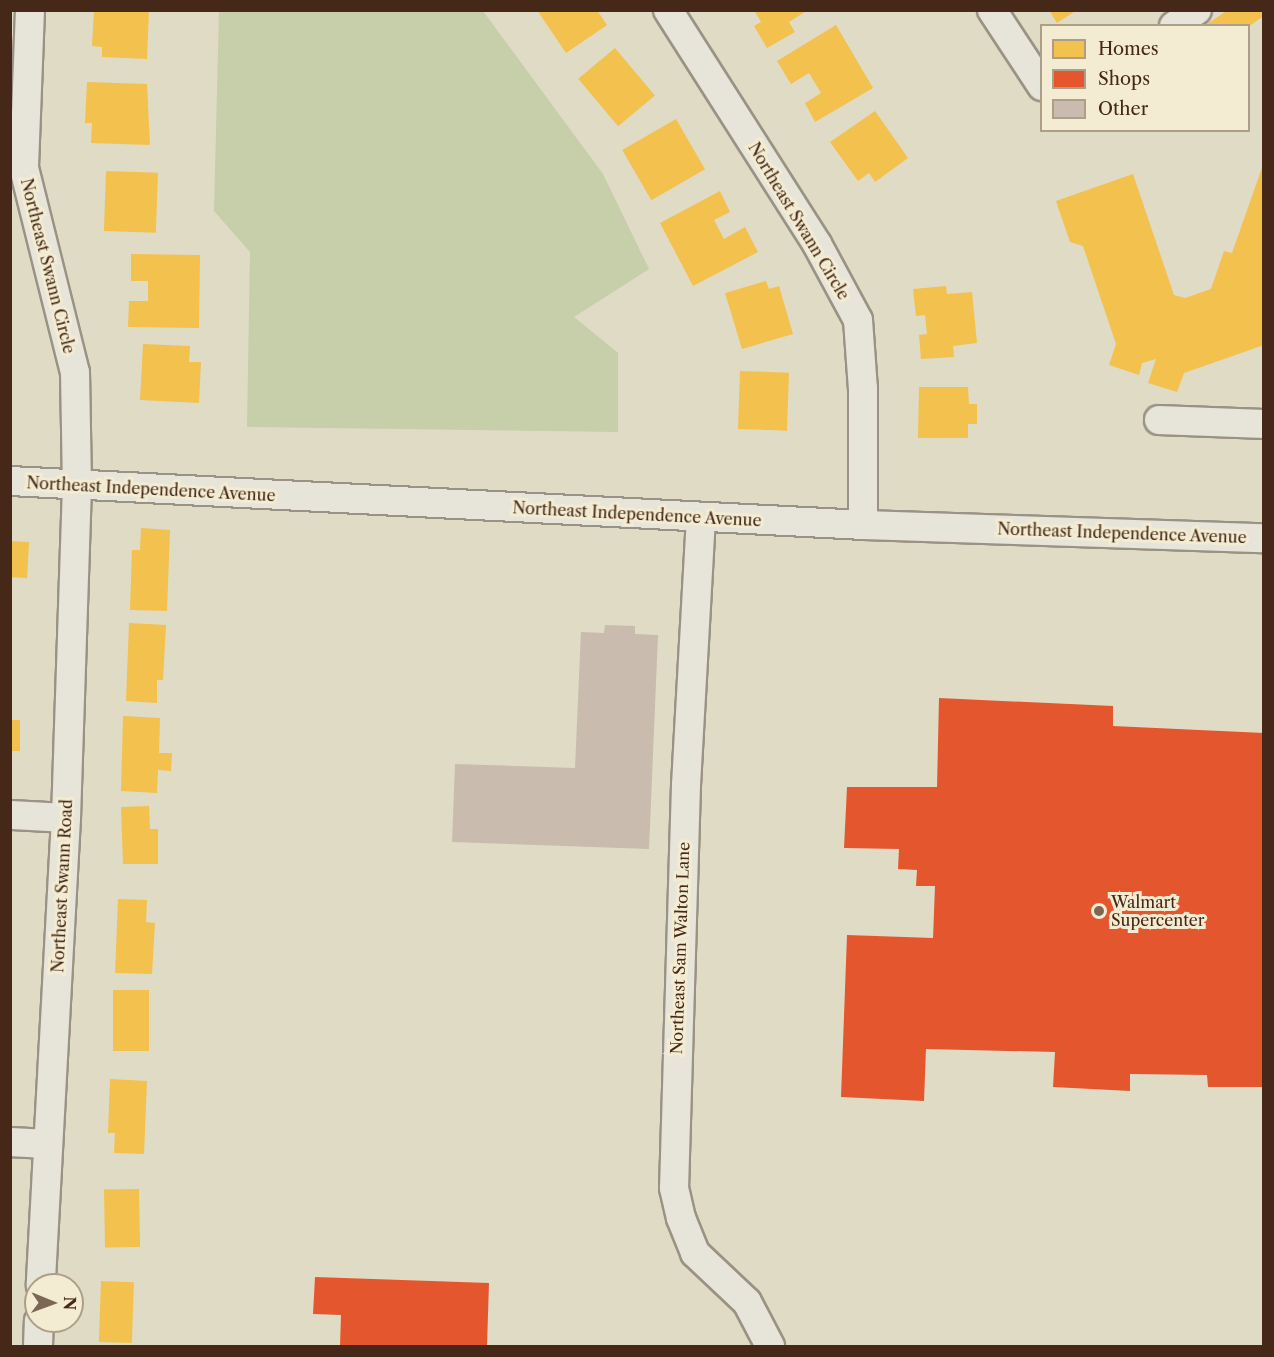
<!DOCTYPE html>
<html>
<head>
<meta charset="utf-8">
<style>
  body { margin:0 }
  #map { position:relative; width:1274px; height:1357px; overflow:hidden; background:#e0dbc5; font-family:"Libre Caslon Text",serif }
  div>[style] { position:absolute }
  .green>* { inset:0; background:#c6ceaa }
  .homes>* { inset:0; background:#f2c14e; transform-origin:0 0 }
  .shops>* { inset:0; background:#e4572e }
  .building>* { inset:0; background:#c9bbad }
  .roads { filter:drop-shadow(2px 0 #9a9284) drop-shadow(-2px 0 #9a9284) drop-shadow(0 2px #9a9284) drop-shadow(0 -2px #9a9284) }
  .minor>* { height:28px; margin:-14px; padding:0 14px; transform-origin:14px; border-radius:14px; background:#e7e4d9 }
  .dots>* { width:16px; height:16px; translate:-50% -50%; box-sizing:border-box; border:3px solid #f3ecd2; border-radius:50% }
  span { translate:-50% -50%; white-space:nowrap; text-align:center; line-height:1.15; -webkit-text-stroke:6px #f3ecd2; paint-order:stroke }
  .street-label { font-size:16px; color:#452817 }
  .poi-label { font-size:16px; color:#452817 }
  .left { translate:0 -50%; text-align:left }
  .frame { position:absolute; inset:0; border:12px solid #452817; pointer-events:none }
  .legend { position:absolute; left:1040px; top:24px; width:210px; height:108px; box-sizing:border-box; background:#f3ecd2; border:2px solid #ad9e87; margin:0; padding:8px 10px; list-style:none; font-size:18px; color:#452817 }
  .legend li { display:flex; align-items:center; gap:12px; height:30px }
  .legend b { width:30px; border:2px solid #ad9e87 }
  .north { position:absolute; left:24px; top:1273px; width:60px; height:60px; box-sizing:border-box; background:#f3ecd2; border:2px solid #ad9e87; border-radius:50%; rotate:91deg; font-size:16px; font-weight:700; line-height:24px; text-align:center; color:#452817 }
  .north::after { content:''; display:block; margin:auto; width:21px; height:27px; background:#7b6754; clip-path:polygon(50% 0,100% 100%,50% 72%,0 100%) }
</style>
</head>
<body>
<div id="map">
  <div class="green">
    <div style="clip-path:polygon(219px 11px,483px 11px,603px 174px,649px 269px,574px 317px,618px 353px,618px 432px,247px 427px,250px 252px,214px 211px)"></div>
  </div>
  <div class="homes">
    <div style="clip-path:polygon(94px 10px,149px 10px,147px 59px,102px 57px,102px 47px,92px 46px)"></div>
    <div style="clip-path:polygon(537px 10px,597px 10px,607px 25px,566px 53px)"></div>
    <div style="clip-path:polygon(754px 10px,808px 10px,789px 22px,795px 32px,767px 48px,754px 26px,761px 22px)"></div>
    <div style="clip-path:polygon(1049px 10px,1077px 10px,1057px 23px)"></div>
    <div style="clip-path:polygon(1228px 10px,1264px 10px,1264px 16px,1249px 26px,1204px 26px)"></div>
    <div style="clip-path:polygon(836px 25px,873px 88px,815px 122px,805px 103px,821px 93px,809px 73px,791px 84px,777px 61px)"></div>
    <div style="left:615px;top:48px;width:62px;height:48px;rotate:50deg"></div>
    <div style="clip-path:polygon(87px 82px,147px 84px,150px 145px,91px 143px,92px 123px,85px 123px)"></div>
    <div style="clip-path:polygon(875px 111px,908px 158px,875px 182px,869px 173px,858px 181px,830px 142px)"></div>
    <div style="left:676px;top:119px;width:58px;height:62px;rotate:60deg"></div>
    <div style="clip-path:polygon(1264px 162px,1264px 345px,1184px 373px,1177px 392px,1148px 383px,1156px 359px,1142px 363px,1139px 375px,1109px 365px,1116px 344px,1083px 246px,1070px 242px,1056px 201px,1133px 174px,1174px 295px,1185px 298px,1211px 289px,1224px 251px,1232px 253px)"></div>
    <div style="left:106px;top:171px;width:52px;height:60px;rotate:2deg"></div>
    <div style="clip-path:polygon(720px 191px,730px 212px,714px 220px,724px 239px,745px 227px,758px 252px,693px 286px,660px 223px)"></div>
    <div style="clip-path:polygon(131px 254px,200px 255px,199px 328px,128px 327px,129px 301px,148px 301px,148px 281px,131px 281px)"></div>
    <div style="clip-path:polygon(766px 281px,769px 289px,779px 286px,793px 334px,742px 349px,725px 293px)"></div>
    <div style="clip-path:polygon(946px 286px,947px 294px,972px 292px,977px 343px,953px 346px,954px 357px,921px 359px,919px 335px,927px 334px,925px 315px,916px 316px,913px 289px)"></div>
    <div style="clip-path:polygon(143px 344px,190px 346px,189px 362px,201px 362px,199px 403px,140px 400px)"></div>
    <div style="left:740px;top:371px;width:49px;height:58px;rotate:2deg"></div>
    <div style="clip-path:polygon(919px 387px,968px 387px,969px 404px,977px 404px,977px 424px,968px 424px,968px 438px,918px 438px)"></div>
    <div style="clip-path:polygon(141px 528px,170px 530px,167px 611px,130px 610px,132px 550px,140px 550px)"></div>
    <div style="left:10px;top:541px;width:19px;height:36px;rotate:3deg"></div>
    <div style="clip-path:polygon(129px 623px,166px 625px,163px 680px,157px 680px,157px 703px,126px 701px)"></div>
    <div style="clip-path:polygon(123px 716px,160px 718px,159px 753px,172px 753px,171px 771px,158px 770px,157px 793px,121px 791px)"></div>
    <div style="left:10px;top:720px;width:10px;height:31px"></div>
    <div style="clip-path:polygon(149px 806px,150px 829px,158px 829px,158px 864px,123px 864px,121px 807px)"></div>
    <div style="clip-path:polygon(118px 899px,147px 900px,146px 922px,155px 923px,152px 974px,115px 973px)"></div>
    <div style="left:113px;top:990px;width:36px;height:61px"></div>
    <div style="clip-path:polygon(110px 1079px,147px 1081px,144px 1154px,114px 1153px,115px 1133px,108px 1133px)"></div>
    <div style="left:139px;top:1189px;width:58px;height:35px;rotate:89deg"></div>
    <div style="left:101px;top:1281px;width:33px;height:61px;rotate:2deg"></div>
  </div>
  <div class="shops">
    <div style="clip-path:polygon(939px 698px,1113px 706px,1113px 726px,1264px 733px,1264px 1087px,1208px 1087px,1207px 1075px,1130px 1074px,1130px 1091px,1053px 1087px,1055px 1052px,926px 1049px,924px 1101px,841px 1097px,847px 935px,933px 938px,935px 886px,916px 886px,917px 870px,898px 869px,899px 849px,844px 848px,847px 787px,937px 787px)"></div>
    <div style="clip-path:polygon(315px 1277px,489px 1283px,487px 1346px,340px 1346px,341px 1315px,313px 1314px)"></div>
  </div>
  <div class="building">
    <div style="clip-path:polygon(605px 625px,635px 626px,635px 634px,658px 635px,649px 849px,452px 842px,455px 764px,575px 768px,581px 632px,604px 633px)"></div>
  </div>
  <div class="roads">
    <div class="minor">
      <div style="left:30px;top:10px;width:158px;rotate:92.2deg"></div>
      <div style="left:24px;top:168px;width:210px;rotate:76deg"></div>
      <div style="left:75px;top:372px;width:114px;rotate:89deg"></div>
      <div style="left:77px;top:486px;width:332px;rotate:91.9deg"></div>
      <div style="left:66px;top:818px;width:468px;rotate:93.1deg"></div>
      <div style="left:668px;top:10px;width:277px;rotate:57.5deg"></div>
      <div style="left:817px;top:244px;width:86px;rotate:61.7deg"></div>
      <div style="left:858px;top:320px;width:69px;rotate:85.9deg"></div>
      <div style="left:863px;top:389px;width:136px;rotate:90deg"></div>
      <div style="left:992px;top:10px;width:91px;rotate:56.7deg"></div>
      <div style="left:1174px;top:26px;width:28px;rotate:-35deg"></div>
      <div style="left:1159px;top:420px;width:105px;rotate:2.2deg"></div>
      <div style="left:10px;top:481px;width:854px;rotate:2.95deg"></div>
      <div style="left:863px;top:525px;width:401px;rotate:1.9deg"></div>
      <div style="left:701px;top:517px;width:268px;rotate:93.2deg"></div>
      <div style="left:686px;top:785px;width:403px;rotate:91.7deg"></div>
      <div style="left:674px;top:1188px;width:31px;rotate:77deg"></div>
      <div style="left:681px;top:1218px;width:38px;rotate:68deg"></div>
      <div style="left:695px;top:1253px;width:71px;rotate:43.3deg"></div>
      <div style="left:747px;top:1302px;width:50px;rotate:62.4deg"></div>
      <div style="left:10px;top:815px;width:56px;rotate:3.1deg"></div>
      <div style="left:10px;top:1142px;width:38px;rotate:3deg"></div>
      <div style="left:38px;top:1346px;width:25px;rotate:-88deg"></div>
    </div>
  </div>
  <div class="dots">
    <div style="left:1099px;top:911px;background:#7b6754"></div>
  </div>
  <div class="street-label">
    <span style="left:799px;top:221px;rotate:59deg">Northeast Swann Circle</span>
    <span style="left:48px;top:266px;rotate:76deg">Northeast Swann Circle</span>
    <span style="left:151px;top:489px;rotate:3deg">Northeast Independence Avenue</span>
    <span style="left:637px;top:514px;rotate:3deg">Northeast Independence Avenue</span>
    <span style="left:1122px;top:533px;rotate:2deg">Northeast Independence Avenue</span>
    <span style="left:62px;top:886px;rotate:-87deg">Northeast Swann Road</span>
    <span style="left:680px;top:948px;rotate:-88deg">Northeast Sam Walton Lane</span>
  </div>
  <div class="poi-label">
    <span class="left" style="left:1111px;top:911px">Walmart<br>Supercenter</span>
  </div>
  <div class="frame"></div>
  <ul class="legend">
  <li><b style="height:16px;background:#f2c14e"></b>Homes</li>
  <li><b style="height:16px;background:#e4572e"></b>Shops</li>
  <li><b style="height:16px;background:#c9bbad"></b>Other</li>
  </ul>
  <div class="north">N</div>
</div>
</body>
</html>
